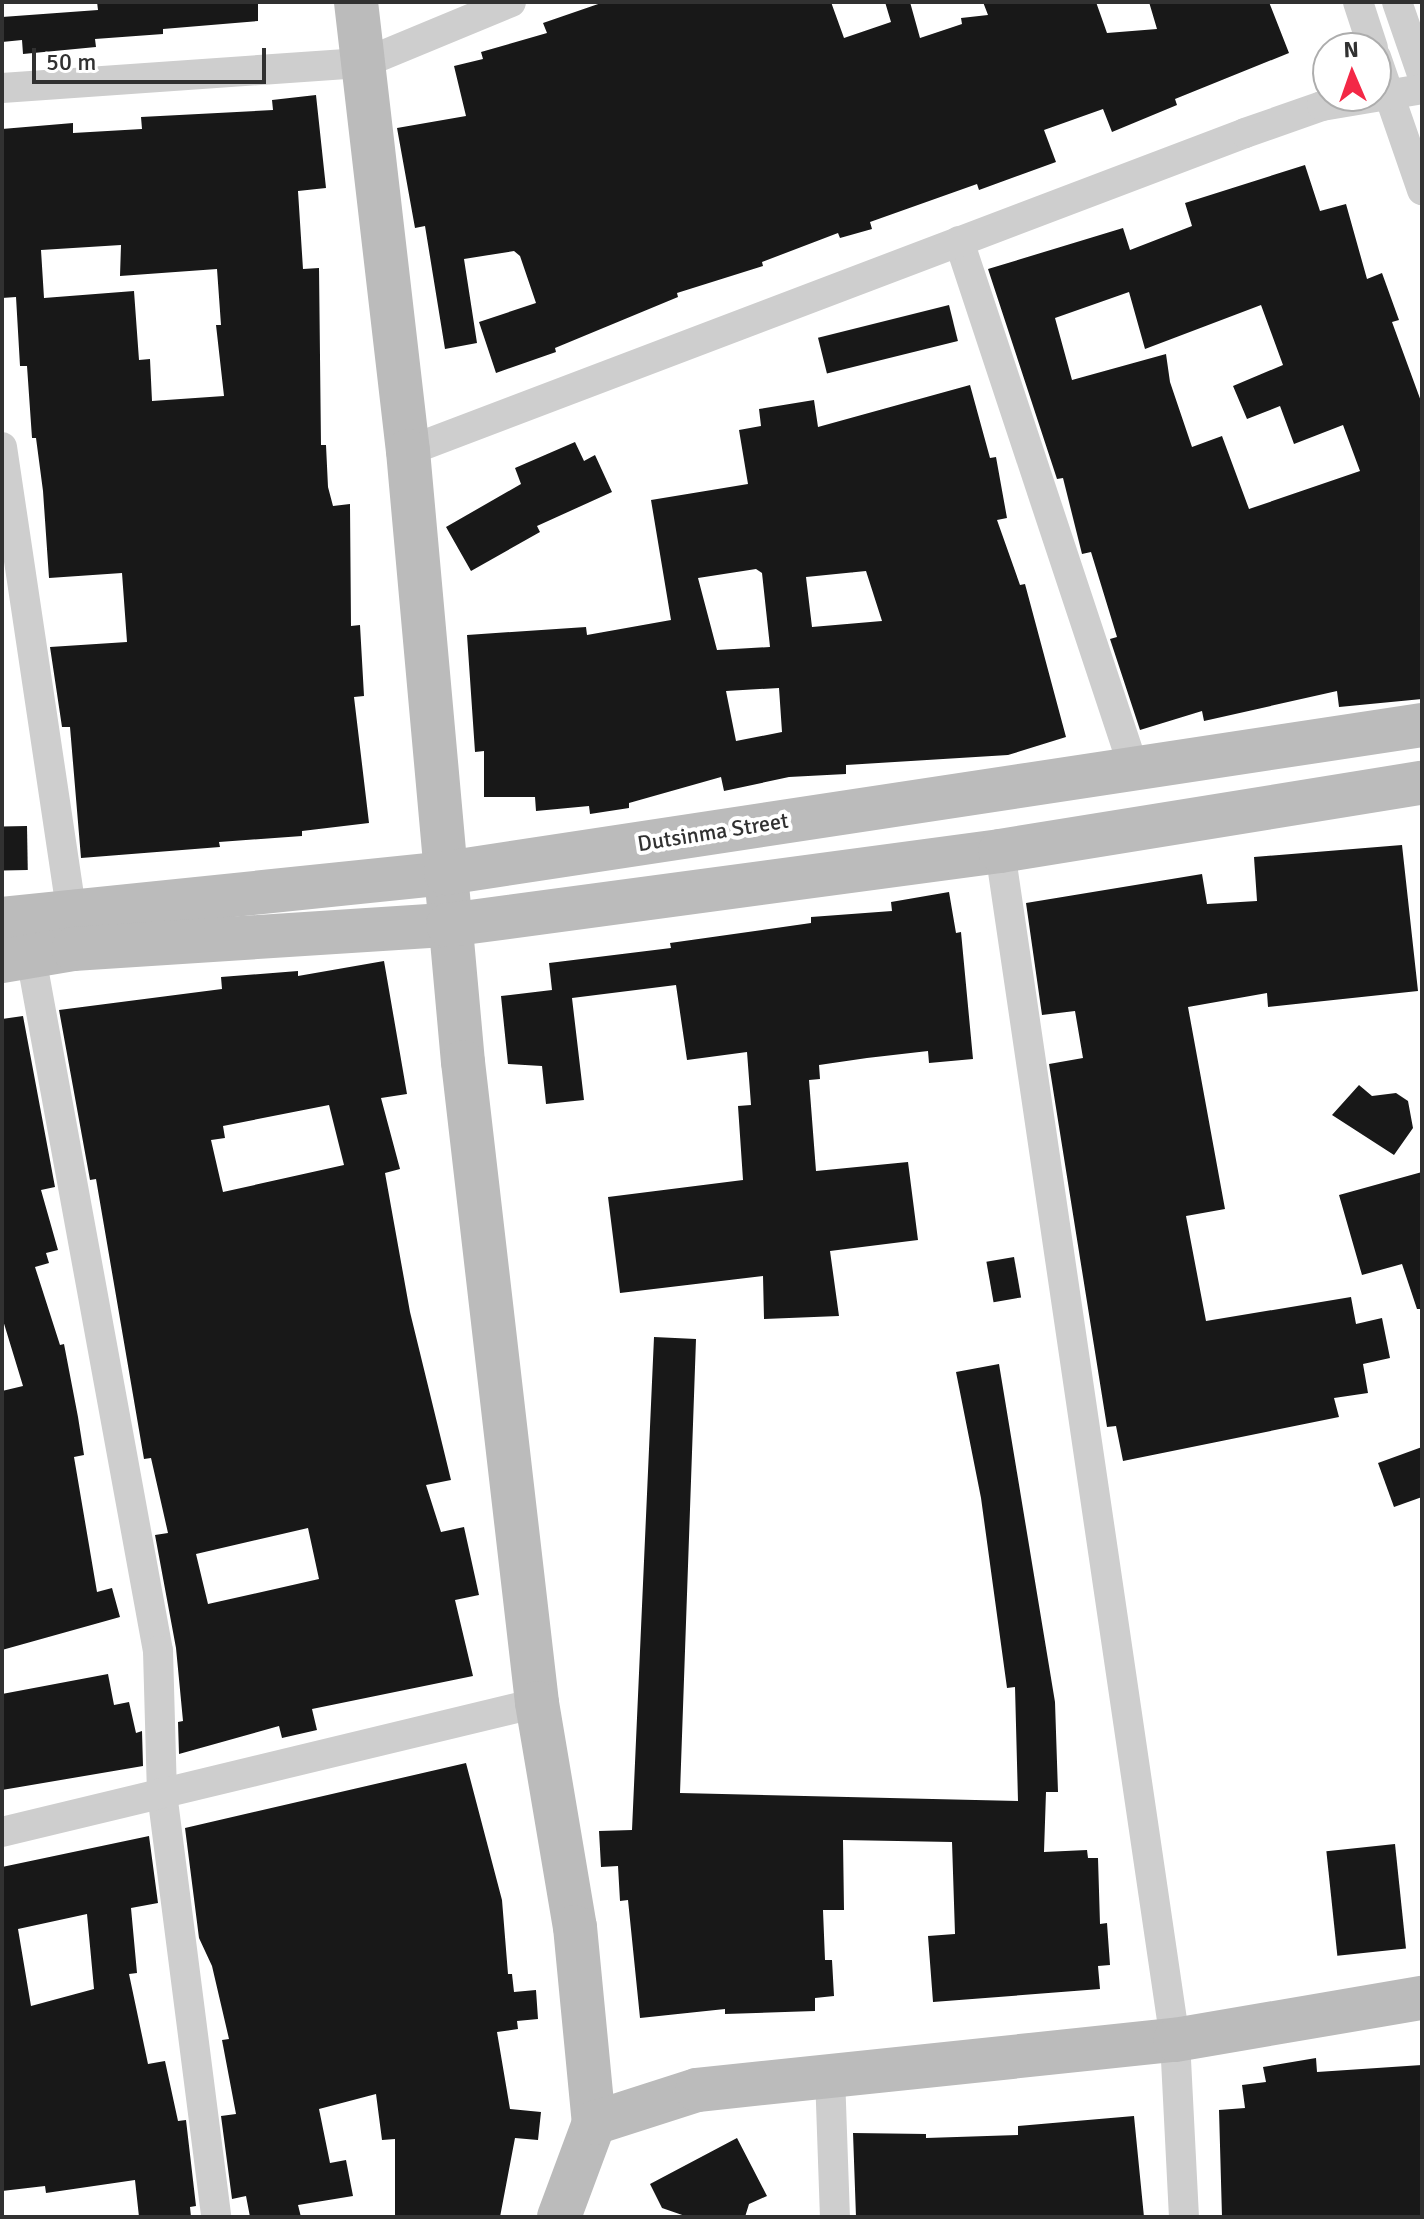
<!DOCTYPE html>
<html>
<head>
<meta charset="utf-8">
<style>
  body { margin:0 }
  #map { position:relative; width:1424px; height:2219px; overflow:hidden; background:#fff; font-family:Signika,sans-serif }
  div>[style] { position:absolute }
  .building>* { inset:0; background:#181818; transform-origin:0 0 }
  .street>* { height:30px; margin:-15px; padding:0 15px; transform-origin:15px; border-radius:15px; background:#cecece }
  .secondary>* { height:44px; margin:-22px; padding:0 22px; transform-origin:22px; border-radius:22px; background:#bbb }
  span { translate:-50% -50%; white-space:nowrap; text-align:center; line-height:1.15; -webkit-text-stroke:8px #fff; paint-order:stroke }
  .street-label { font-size:22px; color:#313131 }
  .frame { position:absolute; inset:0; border:4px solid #313131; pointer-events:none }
  .north { position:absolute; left:1312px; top:32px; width:80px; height:80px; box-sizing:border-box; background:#fff; border:2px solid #adadad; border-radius:50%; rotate:358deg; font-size:22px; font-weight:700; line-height:32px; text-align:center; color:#313131 }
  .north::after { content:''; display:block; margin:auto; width:28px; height:36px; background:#f32846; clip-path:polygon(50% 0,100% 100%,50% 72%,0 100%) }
  .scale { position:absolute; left:32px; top:48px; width:234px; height:36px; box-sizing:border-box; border:4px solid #313131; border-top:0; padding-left:10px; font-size:24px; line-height:28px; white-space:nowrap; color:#313131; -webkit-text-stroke:6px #fff; paint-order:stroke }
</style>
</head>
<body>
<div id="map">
  <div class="building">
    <div style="clip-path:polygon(97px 2px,258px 2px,258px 21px,163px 29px,163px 34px,95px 39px,96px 47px,23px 54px,22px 40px,2px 42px,2px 17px,98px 10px)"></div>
    <div style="clip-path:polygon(604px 2px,831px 2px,844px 38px,891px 22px,885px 2px,910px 2px,920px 38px,962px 24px,961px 18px,988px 15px,983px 2px,1096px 2px,1107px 33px,1157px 29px,1149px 2px,1269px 2px,1289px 53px,1175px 99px,1177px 105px,1112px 132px,1103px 109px,1044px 130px,1056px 162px,979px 190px,977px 184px,870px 222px,872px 229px,840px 238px,838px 233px,762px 262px,763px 266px,677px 293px,678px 297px,555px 348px,556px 352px,496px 373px,479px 322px,536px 303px,520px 256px,514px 251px,464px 259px,477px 343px,445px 349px,425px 226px,415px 228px,397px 128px,466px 116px,454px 66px,483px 59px,481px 52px,547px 33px,543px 23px)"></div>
    <div style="clip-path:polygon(evenodd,316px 95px,326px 188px,298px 191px,303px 269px,319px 268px,321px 445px,326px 445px,328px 487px,333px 506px,350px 504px,351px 626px,360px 625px,364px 696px,354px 697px,369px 823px,302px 831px,302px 836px,219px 842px,220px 847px,81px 858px,70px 727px,62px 727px,50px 647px,127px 642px,122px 573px,49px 578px,43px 491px,36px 438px,32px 438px,27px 366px,20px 366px,16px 297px,2px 298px,2px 129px,73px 123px,73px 133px,142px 129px,141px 117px,273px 110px,272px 100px,316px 95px,121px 245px,120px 276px,217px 269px,221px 325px,216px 325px,224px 396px,152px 401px,150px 359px,139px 360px,134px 291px,44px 298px,41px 250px,121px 245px)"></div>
    <div style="clip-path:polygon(evenodd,1305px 165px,1320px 211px,1346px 204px,1367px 279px,1382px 273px,1399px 320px,1392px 322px,1422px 404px,1422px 699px,1339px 707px,1337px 691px,1204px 721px,1202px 711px,1140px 730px,1110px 639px,1117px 637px,1091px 552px,1082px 554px,1063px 478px,1057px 479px,988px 269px,1123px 228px,1130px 250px,1192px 226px,1185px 203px,1305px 165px,1129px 292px,1145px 349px,1261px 305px,1283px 365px,1233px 386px,1247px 419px,1280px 406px,1294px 444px,1343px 425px,1360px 471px,1249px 509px,1222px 436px,1192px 447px,1170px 382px,1166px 354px,1072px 380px,1055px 318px,1129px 292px)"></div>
    <div style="left:949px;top:305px;width:37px;height:135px;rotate:76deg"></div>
    <div style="clip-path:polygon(evenodd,970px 385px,990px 458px,996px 457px,1007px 518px,997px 520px,1020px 585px,1025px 584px,1066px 737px,1008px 755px,846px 765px,846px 774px,789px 777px,724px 791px,721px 777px,629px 803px,629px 808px,590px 814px,589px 806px,536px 811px,535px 797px,484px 797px,484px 751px,475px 752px,467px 635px,586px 627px,587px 635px,671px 620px,651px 500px,748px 484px,739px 430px,761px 426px,759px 409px,814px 400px,818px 427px,970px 385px,756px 569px,762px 573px,770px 647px,717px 650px,698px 578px,756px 569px,970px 385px,866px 571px,882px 621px,812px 627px,806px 577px,866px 571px,970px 385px,779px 688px,782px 732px,736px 741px,726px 691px,779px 688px)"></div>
    <div style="clip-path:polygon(575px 442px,584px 461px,595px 455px,612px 492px,537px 526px,540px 532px,471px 571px,446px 527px,521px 484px,515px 468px)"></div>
    <div style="left:27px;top:826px;width:44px;height:25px;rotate:89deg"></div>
    <div style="clip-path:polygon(1402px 845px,1418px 991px,1268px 1007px,1267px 993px,1188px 1007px,1225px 1209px,1186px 1216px,1206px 1321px,1351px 1297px,1356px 1324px,1382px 1318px,1390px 1358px,1363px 1364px,1368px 1393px,1334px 1398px,1339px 1417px,1123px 1461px,1116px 1426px,1107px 1427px,1049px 1064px,1083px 1058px,1075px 1011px,1042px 1015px,1026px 903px,1202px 874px,1207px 904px,1257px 901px,1254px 857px)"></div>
    <div style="clip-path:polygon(949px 892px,956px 933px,961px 932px,973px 1059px,929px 1063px,928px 1051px,867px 1058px,819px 1065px,820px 1079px,809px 1080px,816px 1171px,908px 1162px,918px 1240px,830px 1251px,839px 1316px,764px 1319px,763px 1276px,620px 1293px,608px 1197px,743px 1180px,738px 1106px,751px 1105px,747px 1052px,687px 1060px,676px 985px,572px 998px,584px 1100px,546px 1104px,542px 1066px,508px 1064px,501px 996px,552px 990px,549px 963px,671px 948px,670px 943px,811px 923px,811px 917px,892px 911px,891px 902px)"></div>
    <div style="clip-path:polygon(evenodd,384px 961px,407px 1094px,381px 1098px,400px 1169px,385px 1173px,410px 1312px,451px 1480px,426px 1485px,441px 1532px,464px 1527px,479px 1595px,455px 1600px,473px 1676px,312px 1709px,317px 1730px,282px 1738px,279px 1726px,179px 1754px,178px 1722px,183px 1721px,176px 1648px,155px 1535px,168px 1533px,151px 1458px,144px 1459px,96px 1179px,90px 1180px,59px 1010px,222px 989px,221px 977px,298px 971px,298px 976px,384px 961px,329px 1105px,344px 1165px,223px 1192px,211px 1140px,225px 1138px,223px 1126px,329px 1105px,384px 961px,308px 1528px,319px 1579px,208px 1604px,196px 1554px,308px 1528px)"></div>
    <div style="clip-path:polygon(23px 1016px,55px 1187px,41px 1190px,58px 1250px,46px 1253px,49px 1263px,35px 1267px,60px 1345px,64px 1344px,78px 1417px,84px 1455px,74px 1457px,97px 1592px,112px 1588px,120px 1617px,2px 1650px,2px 1391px,23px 1386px,2px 1317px,2px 1019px)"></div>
    <div style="clip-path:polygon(1359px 1085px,1372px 1096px,1396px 1093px,1408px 1101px,1413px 1128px,1394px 1155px,1332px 1115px)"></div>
    <div style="clip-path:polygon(1422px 1172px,1422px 1309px,1417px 1309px,1402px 1264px,1362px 1275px,1339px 1195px)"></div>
    <div style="left:1014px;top:1257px;width:41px;height:28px;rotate:80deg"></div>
    <div style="clip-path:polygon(654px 1337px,696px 1339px,680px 1793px,1018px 1801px,1015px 1687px,1007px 1688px,981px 1498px,956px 1372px,999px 1364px,1055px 1702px,1058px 1792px,1046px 1792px,1044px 1852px,1087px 1850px,1088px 1858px,1098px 1858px,1100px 1924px,1107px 1923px,1110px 1965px,1098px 1966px,1100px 1989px,933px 2002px,928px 1936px,955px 1934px,952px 1842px,843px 1840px,844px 1910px,823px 1910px,825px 1960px,832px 1960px,834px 1996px,815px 1998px,815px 2011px,725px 2014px,725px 2009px,640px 2018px,628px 1900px,620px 1901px,618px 1866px,601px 1867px,599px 1831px,632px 1830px)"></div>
    <div style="clip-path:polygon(1422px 1447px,1422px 1497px,1394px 1507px,1378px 1463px)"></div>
    <div style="clip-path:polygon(108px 1674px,114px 1705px,129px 1702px,136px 1733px,142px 1731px,143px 1766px,2px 1790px,2px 1694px)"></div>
    <div style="clip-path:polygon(466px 1763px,502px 1900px,508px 1974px,512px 1974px,514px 1992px,536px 1990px,538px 2019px,517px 2021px,518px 2029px,497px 2032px,510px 2109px,541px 2112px,538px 2140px,515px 2138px,500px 2217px,395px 2217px,395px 2139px,382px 2140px,376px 2094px,319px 2109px,330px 2163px,346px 2160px,353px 2196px,298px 2205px,301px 2217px,250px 2217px,246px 2196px,232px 2199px,221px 2116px,236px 2114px,222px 2040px,229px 2039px,212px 1966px,199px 1938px,185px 1828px)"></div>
    <div style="clip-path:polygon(evenodd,149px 1836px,158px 1903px,131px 1908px,137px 1973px,129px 1974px,148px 2064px,165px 2061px,178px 2121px,186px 2120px,196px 2206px,190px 2207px,191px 2217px,139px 2217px,135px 2180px,46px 2193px,45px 2186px,2px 2191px,2px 1867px,149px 1836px,87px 1914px,94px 1989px,31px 2006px,18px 1929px,87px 1914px)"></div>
    <div style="left:1395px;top:1844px;width:105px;height:69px;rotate:84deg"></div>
    <div style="clip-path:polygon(1316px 2058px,1317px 2072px,1422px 2065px,1422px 2217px,1222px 2217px,1219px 2110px,1245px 2108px,1242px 2085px,1266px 2082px,1263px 2067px)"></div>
    <div style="clip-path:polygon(1134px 2116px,1144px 2217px,856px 2217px,853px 2133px,926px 2134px,926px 2138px,1018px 2135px,1018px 2126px)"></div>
    <div style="clip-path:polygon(737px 2138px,767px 2196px,749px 2204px,745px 2217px,688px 2217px,662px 2208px,650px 2184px)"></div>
  </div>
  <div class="street">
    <div style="left:1358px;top:2px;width:48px;rotate:71.9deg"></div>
    <div style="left:1397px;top:2px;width:76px;rotate:70.9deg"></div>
    <div style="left:1376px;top:57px;width:141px;rotate:70.9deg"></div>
    <div style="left:2px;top:88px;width:363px;rotate:-4deg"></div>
    <div style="left:364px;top:63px;width:159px;rotate:-22.5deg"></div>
    <div style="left:959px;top:241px;width:556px;rotate:71.66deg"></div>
    <div style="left:2px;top:447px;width:468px;rotate:81.5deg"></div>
    <div style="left:408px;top:451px;width:895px;rotate:-20.8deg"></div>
    <div style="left:1245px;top:133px;width:82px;rotate:-19.3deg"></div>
    <div style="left:1322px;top:106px;width:101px;rotate:-9.6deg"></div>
    <div style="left:1000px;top:851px;width:1202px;rotate:81.63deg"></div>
    <div style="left:1175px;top:2040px;width:177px;rotate:87.1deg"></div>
    <div style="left:31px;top:957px;width:706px;rotate:79.63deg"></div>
    <div style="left:158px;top:1651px;width:142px;rotate:88.4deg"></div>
    <div style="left:162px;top:1793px;width:427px;rotate:82.7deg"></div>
    <div style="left:2px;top:1832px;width:550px;rotate:-13.56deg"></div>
    <div style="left:830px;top:2075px;width:142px;rotate:88deg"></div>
  </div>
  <div class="secondary">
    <div style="left:356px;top:2px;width:452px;rotate:83.4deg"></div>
    <div style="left:408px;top:451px;width:613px;rotate:84.86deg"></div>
    <div style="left:463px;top:1062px;width:645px;rotate:83.41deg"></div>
    <div style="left:537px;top:1703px;width:227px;rotate:80.4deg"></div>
    <div style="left:575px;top:1927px;width:197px;rotate:84.5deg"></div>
    <div style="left:2px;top:919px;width:446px;rotate:-5.9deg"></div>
    <div style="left:446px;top:873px;width:987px;rotate:-8.62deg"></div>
    <div style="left:2px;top:961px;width:72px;rotate:-9.6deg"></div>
    <div style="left:73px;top:949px;width:376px;rotate:-3.7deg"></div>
    <div style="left:448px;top:925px;width:557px;rotate:-7.64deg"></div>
    <div style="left:1000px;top:851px;width:427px;rotate:-9.2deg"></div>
    <div style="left:559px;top:2217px;width:100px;rotate:-69.6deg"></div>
    <div style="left:594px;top:2123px;width:108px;rotate:-17.8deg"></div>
    <div style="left:697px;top:2090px;width:481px;rotate:-6deg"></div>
    <div style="left:1175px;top:2040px;width:251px;rotate:-9.7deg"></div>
  </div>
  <div class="street-label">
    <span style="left:713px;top:832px;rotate:-9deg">Dutsinma Street</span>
  </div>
  <div class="frame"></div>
  <div class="north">N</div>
  <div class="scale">50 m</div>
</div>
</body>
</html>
